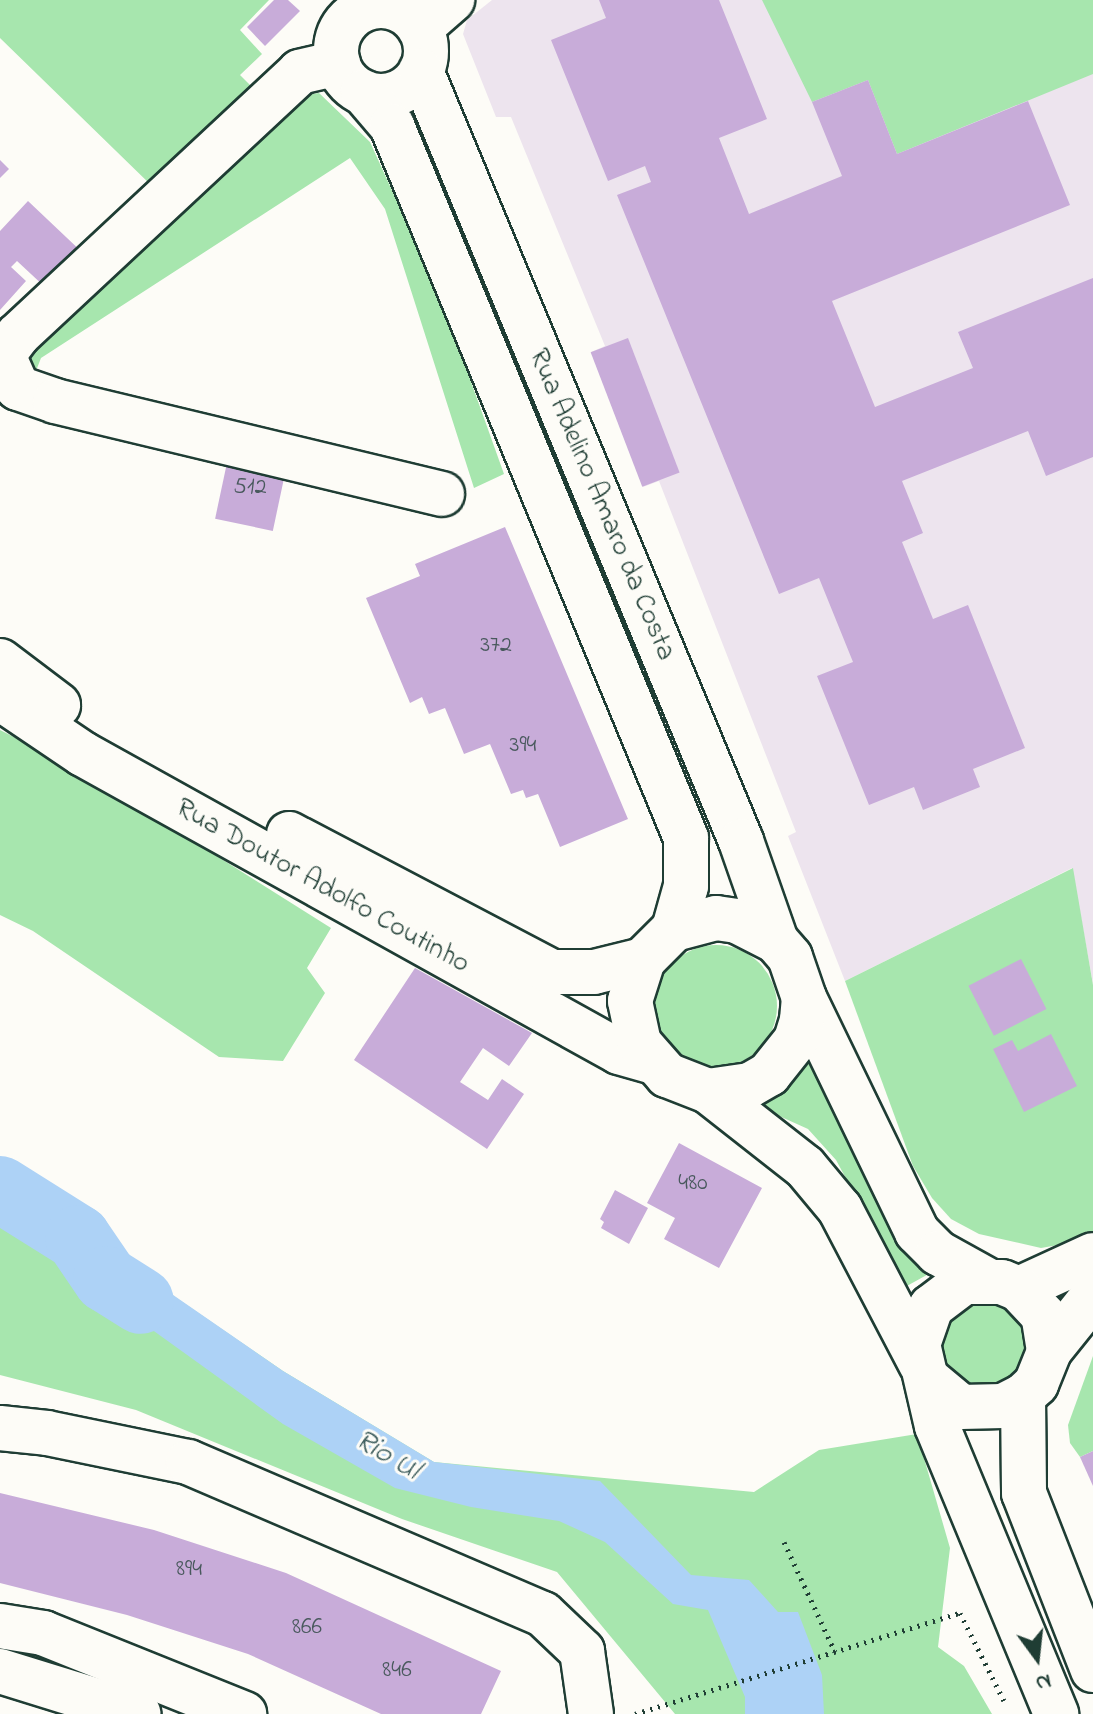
<!DOCTYPE html>
<html>
<head>
<meta charset="utf-8">
<style>
  body { margin:0 }
  #map { position:relative; width:1093px; height:1714px; overflow:hidden; background:#fdfcf7; font-family:"Indie Flower",sans-serif }
  div>[style] { position:absolute }
  .built>* { inset:0; background:#ede4ee }
  .green>* { inset:0; background:#a7e6ae }
  .round { border-radius:50% }
  .water>* { inset:0; background:#add2f6 }
  .river>* { height:66px; margin:-33px; padding:0 33px; transform-origin:33px; border-radius:33px; background:#add2f6 }
  .building>* { inset:0; background:#c8acd9; transform-origin:0 0 }
  .path>* { height:5px; margin-top:-2.5px; transform-origin:0; background:repeating-linear-gradient(90deg,#1f3d34 0 2px,transparent 0 8px) }
  .roads { filter:drop-shadow(2px 0 #1f3d34) drop-shadow(-2px 0 #1f3d34) drop-shadow(0 2px #1f3d34) drop-shadow(0 -2px #1f3d34) }
  .minor>* { height:44px; margin:-22px; padding:0 22px; transform-origin:22px; border-radius:22px; background:#fdfcf7 }
  .major>* { height:44px; margin:-22px; padding:0 22px; transform-origin:22px; border-radius:22px; background:#fdfcf7 }
  .major>.ring { margin:-22px; padding:0; box-sizing:content-box; background:none; border:44px solid #fdfcf7; border-radius:50% }
  span { translate:-50% -50%; white-space:nowrap; text-align:center; line-height:1.15; -webkit-text-stroke:6px #fdfcf7; paint-order:stroke }
  .number-label { font-size:24px; color:#49595d }
  .number-label span { -webkit-text-stroke-width:0 }
  .street-label { font-size:28px; color:#1f3d34 }
  .water-label { font-size:30px; color:#3b5b5b; font-style:italic }
  .north { position:absolute; left:997px; top:1618px; width:80px; height:80px; -webkit-text-stroke:6px #fdfcf7; paint-order:stroke; rotate:165deg; font-size:22px; font-weight:700; line-height:32px; text-align:center; color:#1f3d34 }
  .north::after { content:''; display:block; margin:auto; width:28px; height:36px; background:#1f3d34; clip-path:polygon(50% 0,100% 100%,50% 72%,0 100%) }
</style>
</head>
<body>
<div id="map">
  <div class="built">
    <div style="clip-path:polygon(492px 0,1093px 0,1093px 984px,1072px 868px,845px 981px,788px 836px,796px 832px,659px 481px,643px 487px,591px 352px,605px 346px,511px 117px,496px 117px,463px 34px,467px 20px)"></div>
  </div>
  <div class="green">
    <div style="clip-path:polygon(0 0,269px 0,240px 30px,262px 54px,240px 75px,261px 96px,154px 188px,0 38px)"></div>
    <div style="clip-path:polygon(762px 0,1093px 0,1093px 74px,897px 154px,868px 80px,812px 102px)"></div>
    <div style="clip-path:polygon(319px 93px,370px 142px,441px 298px,504px 474px,474px 488px,385px 209px,350px 158px,41px 358px,34px 376px,29px 359px,36px 343px,294px 96px)"></div>
    <div style="clip-path:polygon(0 730px,80px 770px,331px 928px,307px 968px,325px 993px,283px 1061px,219px 1057px,33px 931px,0 915px)"></div>
    <div style="clip-path:polygon(1073px 868px,1093px 985px,1093px 1232px,1075px 1242px,1041px 1248px,979px 1234px,951px 1219px,932px 1198px,913px 1166px,845px 981px)"></div>
    <div class="round" style="left:655px;top:945px;width:122px;height:122px"></div>
    <div style="clip-path:polygon(814px 1052px,872px 1191px,894px 1230px,934px 1271px,905px 1287px,836px 1160px,808px 1129px,757px 1106px,799px 1074px)"></div>
    <div style="clip-path:polygon(0 1177px,283px 1371px,434px 1462px,754px 1492px,819px 1450px,917px 1434px,950px 1548px,938px 1647px,964px 1666px,992px 1714px,675px 1714px,557px 1572px,402px 1519px,136px 1410px,0 1375px)"></div>
    <div class="round" style="left:939px;top:1301px;width:86px;height:86px"></div>
    <div style="clip-path:polygon(1093px 1356px,1093px 1451px,1080px 1457px,1070px 1443px,1068px 1425px)"></div>
  </div>
  <div class="water">
    <div style="clip-path:polygon(82px 1232px,283px 1371px,434px 1462px,600px 1481px,691px 1575px,749px 1580px,778px 1612px,798px 1612px,822px 1675px,824px 1714px,745px 1714px,745px 1697px,708px 1610px,673px 1604px,605px 1542px,559px 1521px,471px 1507px,395px 1488px,283px 1424px,76px 1275px)"></div>
  </div>
  <div class="river">
    <div style="left:0;top:1189px;width:92px;rotate:32.1deg"></div>
    <div style="left:78px;top:1238px;width:50px;rotate:55.7deg"></div>
    <div style="left:106px;top:1279px;width:41px;rotate:32.2deg"></div>
  </div>
  <div class="building">
    <div style="clip-path:polygon(274px 0,288px 0,300px 11px,265px 46px,247px 27px)"></div>
    <div style="clip-path:polygon(599px 0,719px 0,767px 119px,719px 138px,749px 214px,842px 176px,812px 102px,868px 80px,897px 154px,1028px 101px,1070px 205px,832px 301px,875px 407px,973px 368px,958px 332px,1093px 278px,1093px 457px,1046px 476px,1028px 431px,902px 481px,923px 533px,902px 542px,933px 619px,968px 605px,1025px 748px,973px 769px,980px 787px,923px 810px,914px 787px,869px 805px,817px 676px,853px 662px,819px 578px,779px 594px,617px 195px,651px 182px,645px 166px,608px 181px,551px 40px,606px 18px)"></div>
    <div style="clip-path:polygon(0 160px,9px 169px,0 178px)"></div>
    <div style="clip-path:polygon(28px 201px,85px 255px,46px 288px,17px 261px,11px 267px,26px 281px,0 310px,0 231px)"></div>
    <div style="left:628px;top:338px;width:144px;height:40px;rotate:69deg"></div>
    <div style="left:228px;top:458px;width:59px;height:62px;rotate:12deg"></div>
    <div style="clip-path:polygon(505px 527px,628px 819px,560px 847px,538px 794px,526px 798px,523px 790px,511px 794px,490px 744px,464px 754px,445px 708px,429px 714px,422px 697px,410px 703px,366px 598px,420px 576px,415px 564px)"></div>
    <div style="left:1021px;top:959px;width:56px;height:59px;rotate:63deg"></div>
    <div style="clip-path:polygon(415px 968px,532px 1033px,509px 1066px,483px 1048px,460px 1082px,488px 1100px,502px 1079px,524px 1094px,487px 1149px,354px 1060px)"></div>
    <div style="clip-path:polygon(1051px 1034px,1077px 1086px,1024px 1112px,993px 1049px,1012px 1040px,1018px 1051px)"></div>
    <div style="clip-path:polygon(679px 1143px,762px 1188px,719px 1268px,664px 1239px,675px 1218px,647px 1203px)"></div>
    <div style="clip-path:polygon(615px 1190px,648px 1208px,629px 1244px,601px 1228px,604px 1222px,600px 1219px)"></div>
    <div style="clip-path:polygon(1093px 1451px,1093px 1486px,1080px 1457px)"></div>
    <div style="clip-path:polygon(0 1493px,154px 1530px,286px 1573px,501px 1671px,481px 1714px,381px 1714px,248px 1654px,127px 1615px,0 1583px)"></div>
  </div>
  <div class="path">
    <div style="left:784px;top:1542px;width:121px;rotate:65.1deg"></div>
    <div style="left:635px;top:1714px;width:340px;rotate:-17.3deg"></div>
    <div style="left:960px;top:1613px;width:98px;rotate:63.4deg"></div>
  </div>
  <div class="roads">
    <div class="minor">
      <div style="left:420px;top:28px;width:43px;rotate:-41.2deg"></div>
      <div style="left:338px;top:63px;width:39px;rotate:167deg"></div>
      <div style="left:300px;top:72px;width:386px;rotate:137deg"></div>
      <div style="left:18px;top:335px;width:25px;rotate:127deg"></div>
      <div style="left:3px;top:355px;width:36px;rotate:66deg"></div>
      <div style="left:18px;top:388px;width:39px;rotate:19deg"></div>
      <div style="left:55px;top:401px;width:398px;rotate:13.5deg"></div>
      <div style="left:1019px;top:1289px;width:81px;rotate:-24.7deg"></div>
      <div style="left:1049px;top:1351px;width:70px;rotate:-51.3deg"></div>
      <div style="left:0;top:1428px;width:47px;rotate:6.1deg"></div>
      <div style="left:47px;top:1433px;width:144px;rotate:11.6deg"></div>
      <div style="left:188px;top:1462px;width:386px;rotate:23.2deg"></div>
      <div style="left:543px;top:1614px;width:54px;rotate:43.5deg"></div>
      <div style="left:582px;top:1651px;width:64px;rotate:81.9deg"></div>
    </div>
    <div class="major">
      <div class="ring" style="left:336px;top:6px;width:46px;height:46px"></div>
      <div style="left:421px;top:71px;width:834px;rotate:67.43deg"></div>
      <div style="left:741px;top:841px;width:106px;rotate:70.7deg"></div>
      <div style="left:363px;top:92px;width:45px;rotate:49.5deg"></div>
      <div style="left:392px;top:126px;width:770px;rotate:67.56deg"></div>
      <div style="left:686px;top:838px;width:48px;rotate:90deg"></div>
      <div style="left:686px;top:886px;width:45px;rotate:105.6deg"></div>
      <div style="left:0;top:661px;width:73px;rotate:37.2deg"></div>
      <div style="left:0;top:698px;width:100px;rotate:34deg"></div>
      <div style="left:83px;top:754px;width:613px;rotate:29.07deg"></div>
      <div style="left:619px;top:1052px;width:33px;rotate:16deg"></div>
      <div style="left:289px;top:834px;width:297px;rotate:27.7deg"></div>
      <div style="left:552px;top:972px;width:42px"></div>
      <div style="left:594px;top:972px;width:50px;rotate:-13.8deg"></div>
      <div style="left:804px;top:998px;width:260px;rotate:64.2deg"></div>
      <div style="left:917px;top:1232px;width:30px;rotate:45deg"></div>
      <div style="left:938px;top:1253px;width:54px;rotate:29deg"></div>
      <div style="left:708px;top:1091px;width:42px;rotate:-8.1deg"></div>
      <div style="left:750px;top:1085px;width:22px;rotate:-30deg"></div>
      <div style="left:769px;top:1074px;width:43px;rotate:-51.5deg"></div>
      <div style="left:796px;top:1040px;width:21px;rotate:-73deg"></div>
      <div style="left:802px;top:1020px;width:22px;rotate:-85deg"></div>
      <div style="left:804px;top:998px;width:43px;rotate:-108.9deg"></div>
      <div style="left:790px;top:957px;width:21px;rotate:-131deg"></div>
      <div style="left:776px;top:941px;width:44px;rotate:-152.9deg"></div>
      <div style="left:737px;top:921px;width:21px;rotate:-172deg"></div>
      <div style="left:716px;top:918px;width:43px;rotate:165.3deg"></div>
      <div style="left:674px;top:929px;width:44px;rotate:135deg"></div>
      <div style="left:643px;top:960px;width:43px;rotate:107.6deg"></div>
      <div style="left:630px;top:1001px;width:43px;rotate:77.9deg"></div>
      <div style="left:639px;top:1043px;width:43px;rotate:48.8deg"></div>
      <div style="left:667px;top:1075px;width:44px;rotate:21.3deg"></div>
      <div style="left:708px;top:1091px;width:123px;rotate:38.1deg"></div>
      <div style="left:805px;top:1167px;width:55px;rotate:50.2deg"></div>
      <div style="left:840px;top:1209px;width:175px;rotate:62.4deg"></div>
      <div style="left:930px;top:1381px;width:40px;rotate:40deg"></div>
      <div style="left:961px;top:1407px;width:42px;rotate:-1.4deg"></div>
      <div style="left:1003px;top:1406px;width:22px;rotate:-27deg"></div>
      <div style="left:1023px;top:1396px;width:18px;rotate:-43deg"></div>
      <div style="left:1036px;top:1384px;width:35px;rotate:-68deg"></div>
      <div style="left:1049px;top:1351px;width:36px;rotate:-99deg"></div>
      <div style="left:1043px;top:1315px;width:35px;rotate:-133deg"></div>
      <div style="left:1019px;top:1289px;width:18px;rotate:-158deg"></div>
      <div style="left:1002px;top:1282px;width:38px;rotate:180deg"></div>
      <div style="left:964px;top:1282px;width:41px;rotate:142.9deg"></div>
      <div style="left:931px;top:1307px;width:39px;rotate:109deg"></div>
      <div style="left:918px;top:1344px;width:84px;rotate:77deg"></div>
      <div style="left:937px;top:1426px;width:312px;rotate:67.5deg"></div>
      <div style="left:1023px;top:1396px;width:97px;rotate:89.4deg"></div>
      <div style="left:1024px;top:1493px;width:190px;rotate:68.7deg"></div>
      <div style="left:0;top:1626px;width:44px;rotate:9.2deg"></div>
      <div style="left:43px;top:1633px;width:217px;rotate:21.9deg"></div>
      <div style="left:0;top:1671px;width:145px;rotate:17.2deg"></div>
    </div>
  </div>
  <div class="number-label">
    <span style="left:250px;top:488px">512</span>
    <span style="left:496px;top:646px">372</span>
    <span style="left:523px;top:746px">394</span>
    <span style="left:693px;top:1184px">480</span>
    <span style="left:189px;top:1570px">894</span>
    <span style="left:307px;top:1628px">866</span>
    <span style="left:397px;top:1671px">846</span>
  </div>
  <div class="street-label">
    <span style="left:601px;top:505px;rotate:67deg">Rua Adelino Amaro da Costa</span>
    <span style="left:322px;top:887px;rotate:29deg">Rua Doutor Adolfo Coutinho</span>
  </div>
  <div class="water-label">
    <span style="left:387px;top:1456px;rotate:31deg">Rio Ul</span>
  </div>
  <div class="north">N</div>
</div>
</body>
</html>
